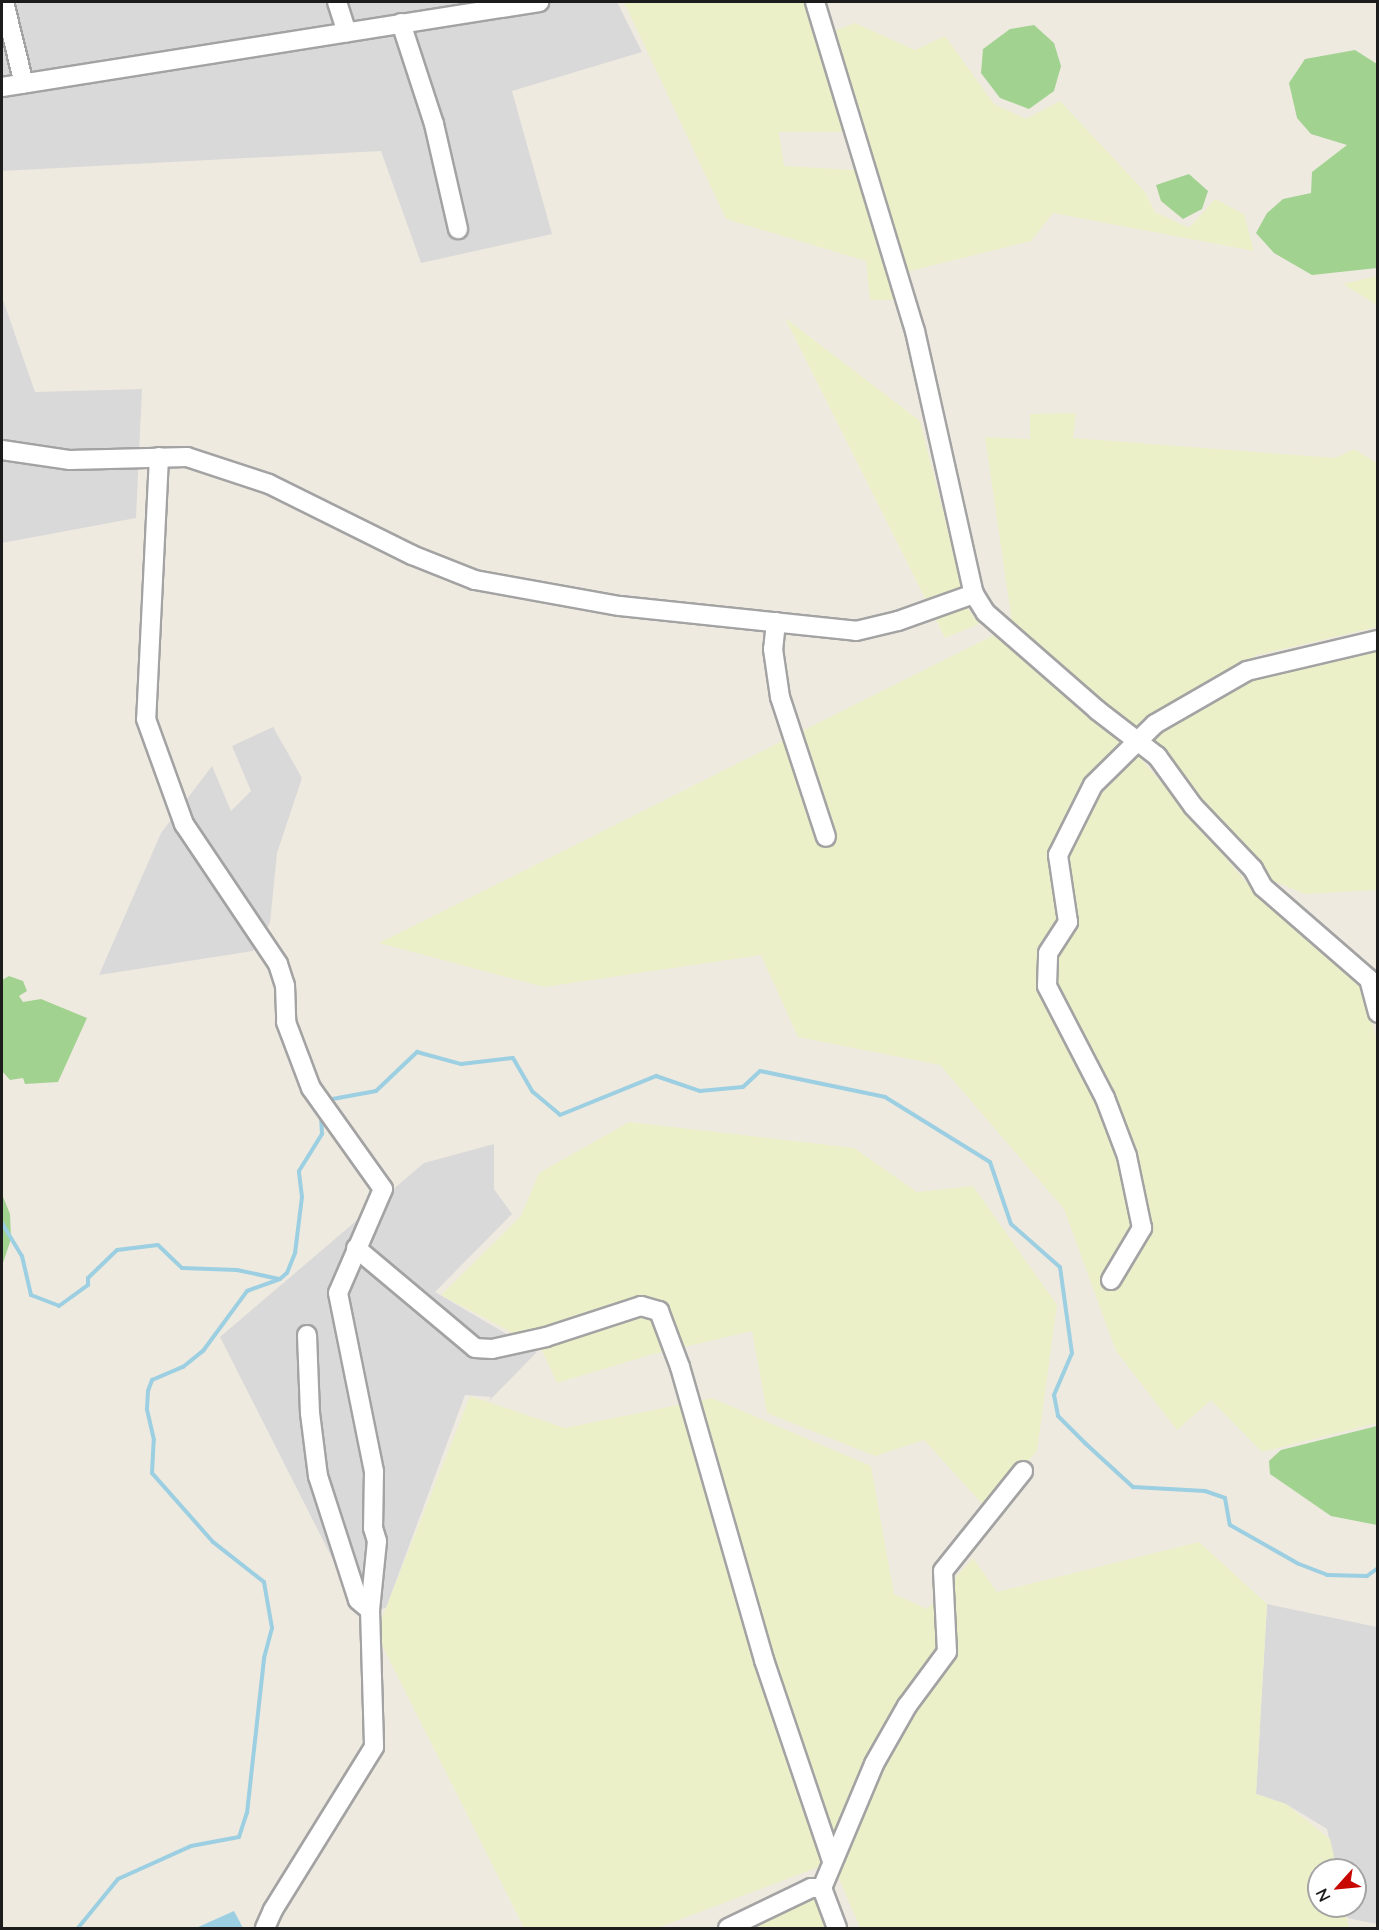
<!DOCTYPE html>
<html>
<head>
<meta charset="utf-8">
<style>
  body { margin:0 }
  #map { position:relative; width:1379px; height:1930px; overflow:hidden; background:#efeae0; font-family:Lato,sans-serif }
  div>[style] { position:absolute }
  .residential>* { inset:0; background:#dad9d9 }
  .farmland>* { inset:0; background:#ecf0c9 }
  .forest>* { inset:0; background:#a1d290 }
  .water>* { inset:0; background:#9bcfe1 }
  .stream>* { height:4px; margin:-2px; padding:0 2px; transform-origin:2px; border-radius:2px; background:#9bcfe1 }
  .roads { filter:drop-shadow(2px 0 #a3a3a3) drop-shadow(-2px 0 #a3a3a3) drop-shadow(0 2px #a3a3a3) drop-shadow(0 -2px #a3a3a3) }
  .minor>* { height:18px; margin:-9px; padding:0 9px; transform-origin:9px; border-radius:9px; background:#fff }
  span { translate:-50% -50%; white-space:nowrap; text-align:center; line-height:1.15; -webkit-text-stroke:6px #fff; paint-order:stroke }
  .frame { position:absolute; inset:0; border:3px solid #1c1c1c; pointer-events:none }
  .north { position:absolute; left:1307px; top:1858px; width:60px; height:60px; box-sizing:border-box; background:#fff; border:2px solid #a4a4a4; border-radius:50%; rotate:243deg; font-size:16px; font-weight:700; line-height:24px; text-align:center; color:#1c1c1c }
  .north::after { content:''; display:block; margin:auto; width:21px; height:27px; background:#c80700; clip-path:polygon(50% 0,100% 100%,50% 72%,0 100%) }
</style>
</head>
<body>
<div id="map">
  <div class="residential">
    <div style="clip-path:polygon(2px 2px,617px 2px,642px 52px,512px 91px,552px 234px,421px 263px,381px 151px,2px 171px)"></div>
    <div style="clip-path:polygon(2px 297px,35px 392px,142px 389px,136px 518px,2px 543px)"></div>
    <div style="clip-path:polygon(273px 727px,302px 778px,277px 853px,270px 923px,253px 951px,99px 975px,161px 833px,212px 766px,231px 811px,251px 791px,232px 746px)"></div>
    <div style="clip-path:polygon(494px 1144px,494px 1189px,512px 1214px,435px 1292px,537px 1352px,488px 1402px,491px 1397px,465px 1395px,386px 1608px,360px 1613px,220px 1337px,424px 1163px)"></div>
    <div style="clip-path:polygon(1267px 1604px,1377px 1627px,1377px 1924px,1347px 1918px,1344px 1906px,1355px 1906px,1355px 1870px,1336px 1870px,1327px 1829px,1286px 1804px,1256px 1794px)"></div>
  </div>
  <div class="farmland">
    <div style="clip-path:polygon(624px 2px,804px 2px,850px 116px,826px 34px,855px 23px,915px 50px,945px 36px,994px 104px,1026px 119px,1060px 101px,1145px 192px,1155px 212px,1189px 228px,1215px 199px,1244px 214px,1254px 251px,1053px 213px,1031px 241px,898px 274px,855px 132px,779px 132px,784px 166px,855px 170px,894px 300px,870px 300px,866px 261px,726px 219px)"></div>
    <div style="clip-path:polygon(1377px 276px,1377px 305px,1343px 284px)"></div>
    <div style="clip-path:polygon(785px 318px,920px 421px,968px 609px,979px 624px,945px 638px)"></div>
    <div style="clip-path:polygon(1076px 413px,1073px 438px,1335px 458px,1354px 449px,1377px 463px,1377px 627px,1257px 655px,1132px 736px,1012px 622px,985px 437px,1030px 439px,1030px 414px)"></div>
    <div style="clip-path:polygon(994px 635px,1136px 753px,1257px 895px,1361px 988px,1378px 1043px,1377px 1423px,1262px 1452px,1211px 1400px,1177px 1430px,1116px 1351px,1064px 1209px,940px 1065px,798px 1037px,761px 955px,544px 987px,379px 943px)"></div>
    <div style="clip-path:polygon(1377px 649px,1377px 890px,1305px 894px,1271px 880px,1255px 857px,1202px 803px,1150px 739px,1205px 703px,1263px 676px)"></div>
    <div style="clip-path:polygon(629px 1122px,854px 1148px,917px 1192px,973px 1186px,1057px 1305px,1037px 1451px,987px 1509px,924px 1440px,875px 1456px,767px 1413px,752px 1331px,650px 1355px,557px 1383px,541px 1348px,441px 1295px,521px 1216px,539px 1173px)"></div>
    <div style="clip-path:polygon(470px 1396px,565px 1428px,712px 1398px,871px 1466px,894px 1594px,927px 1609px,973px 1558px,997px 1592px,1199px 1542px,1267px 1604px,1256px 1794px,1286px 1804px,1330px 1839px,1337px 1870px,1319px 1870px,1319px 1906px,1344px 1906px,1349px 1928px,860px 1928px,832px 1862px,657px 1928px,524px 1928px,376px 1633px)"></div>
    <div style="clip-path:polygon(811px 1888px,827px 1928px,741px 1928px)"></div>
  </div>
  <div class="forest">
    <div style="clip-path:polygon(1034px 25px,1054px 43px,1061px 66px,1054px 91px,1029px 109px,1000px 98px,981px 73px,983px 49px,1010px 29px)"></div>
    <div style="clip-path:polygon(1355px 50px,1377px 64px,1377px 268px,1312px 275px,1274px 253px,1256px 233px,1267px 213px,1283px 199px,1311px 193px,1312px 172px,1347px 145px,1311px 134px,1297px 118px,1289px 83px,1305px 59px)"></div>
    <div style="clip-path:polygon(1189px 174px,1208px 191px,1202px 209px,1183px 219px,1161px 201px,1156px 185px)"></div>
    <div style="clip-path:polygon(9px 976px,23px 981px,27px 991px,19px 996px,23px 1002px,41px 999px,87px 1018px,58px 1082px,25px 1084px,23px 1078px,10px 1080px,2px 1071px,2px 980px)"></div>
    <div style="clip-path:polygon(2px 1194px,10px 1214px,11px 1239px,2px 1266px)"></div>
    <div style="clip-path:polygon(1377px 1426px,1377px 1525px,1331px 1516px,1270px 1474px,1269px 1461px,1281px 1450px)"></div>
  </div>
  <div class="water">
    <div style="clip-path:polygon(234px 1911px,243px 1928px,196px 1928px)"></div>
  </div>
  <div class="stream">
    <div style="left:327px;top:1100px;width:50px;rotate:-10.4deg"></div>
    <div style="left:376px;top:1091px;width:57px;rotate:-43.6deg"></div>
    <div style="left:417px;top:1052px;width:46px;rotate:15.3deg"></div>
    <div style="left:461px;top:1064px;width:52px;rotate:-6.6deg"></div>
    <div style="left:513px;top:1058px;width:39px;rotate:60deg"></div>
    <div style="left:533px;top:1092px;width:35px;rotate:40deg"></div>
    <div style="left:560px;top:1115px;width:104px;rotate:-22.1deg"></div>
    <div style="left:656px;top:1076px;width:46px;rotate:18.8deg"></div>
    <div style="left:700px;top:1091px;width:43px;rotate:-5.3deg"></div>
    <div style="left:743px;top:1087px;width:23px;rotate:-43deg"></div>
    <div style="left:760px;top:1071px;width:128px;rotate:11.7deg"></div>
    <div style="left:885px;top:1097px;width:123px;rotate:31.8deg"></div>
    <div style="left:990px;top:1162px;width:65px;rotate:71.3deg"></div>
    <div style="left:1011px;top:1224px;width:65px;rotate:41.3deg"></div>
    <div style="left:1060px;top:1267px;width:87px;rotate:82.1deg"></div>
    <div style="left:1072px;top:1353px;width:46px;rotate:113.2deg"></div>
    <div style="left:1054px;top:1395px;width:21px;rotate:79deg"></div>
    <div style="left:1058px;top:1416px;width:40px;rotate:45deg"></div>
    <div style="left:1086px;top:1444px;width:64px;rotate:42.5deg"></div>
    <div style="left:1133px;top:1487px;width:72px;rotate:3.2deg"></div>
    <div style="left:1205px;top:1491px;width:21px;rotate:19deg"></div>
    <div style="left:1225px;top:1498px;width:27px;rotate:80deg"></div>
    <div style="left:1230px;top:1525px;width:79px;rotate:29.5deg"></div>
    <div style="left:1299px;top:1564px;width:30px;rotate:21deg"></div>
    <div style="left:1327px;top:1575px;width:40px;rotate:1.4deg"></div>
    <div style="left:1367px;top:1576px;width:14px;rotate:-36deg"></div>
    <div style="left:2px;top:1223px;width:39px;rotate:59deg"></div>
    <div style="left:22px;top:1256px;width:40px;rotate:77deg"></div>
    <div style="left:31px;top:1295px;width:30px;rotate:21deg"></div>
    <div style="left:59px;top:1306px;width:36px;rotate:-36deg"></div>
    <div style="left:88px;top:1285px;width:7px;rotate:-90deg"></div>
    <div style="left:88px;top:1278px;width:40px;rotate:-44deg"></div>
    <div style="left:117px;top:1250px;width:41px;rotate:-7deg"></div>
    <div style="left:158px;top:1245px;width:33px;rotate:44deg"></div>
    <div style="left:182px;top:1268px;width:55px;rotate:2.1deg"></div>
    <div style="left:237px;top:1270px;width:43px;rotate:12.1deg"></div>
    <div style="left:78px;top:1928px;width:63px;rotate:-50.8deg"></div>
    <div style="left:118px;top:1879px;width:80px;rotate:-24.3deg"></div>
    <div style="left:191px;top:1846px;width:49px;rotate:-10.6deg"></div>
    <div style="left:239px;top:1837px;width:25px;rotate:-72deg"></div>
    <div style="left:247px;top:1813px;width:156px;rotate:-83.7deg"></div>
    <div style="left:264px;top:1658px;width:31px;rotate:-75deg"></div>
    <div style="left:272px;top:1628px;width:47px;rotate:-99.9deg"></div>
    <div style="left:264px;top:1582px;width:65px;rotate:-141.9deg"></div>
    <div style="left:213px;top:1542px;width:92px;rotate:-131.5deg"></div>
    <div style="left:152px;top:1473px;width:33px;rotate:-87deg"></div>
    <div style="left:154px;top:1440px;width:32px;rotate:-103deg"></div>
    <div style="left:147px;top:1409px;width:18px;rotate:-87deg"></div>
    <div style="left:148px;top:1391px;width:12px;rotate:-70deg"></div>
    <div style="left:152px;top:1380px;width:34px;rotate:-23deg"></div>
    <div style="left:183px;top:1367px;width:26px;rotate:-39deg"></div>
    <div style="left:203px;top:1351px;width:74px;rotate:-53.7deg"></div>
    <div style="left:247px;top:1291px;width:35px;rotate:-20deg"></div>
    <div style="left:280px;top:1279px;width:9px;rotate:-41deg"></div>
    <div style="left:287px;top:1273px;width:22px;rotate:-68deg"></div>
    <div style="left:295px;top:1253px;width:56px;rotate:-82.9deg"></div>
    <div style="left:302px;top:1197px;width:26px;rotate:-97deg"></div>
    <div style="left:299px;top:1171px;width:44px;rotate:-58.1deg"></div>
    <div style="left:322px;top:1134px;width:20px;rotate:-93deg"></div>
  </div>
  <div class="roads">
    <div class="minor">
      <div style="left:4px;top:2px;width:84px;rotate:76.3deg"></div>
      <div style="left:337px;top:2px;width:32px;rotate:72deg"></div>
      <div style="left:815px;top:2px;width:344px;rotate:73.1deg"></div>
      <div style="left:915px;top:331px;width:270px;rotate:77.4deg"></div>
      <div style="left:974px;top:594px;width:22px;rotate:58deg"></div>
      <div style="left:986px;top:613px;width:147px;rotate:41.1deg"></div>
      <div style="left:1097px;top:710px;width:76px;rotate:37.5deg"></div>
      <div style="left:1157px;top:756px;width:62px;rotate:54.2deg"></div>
      <div style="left:1193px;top:806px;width:87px;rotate:46.4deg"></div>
      <div style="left:1253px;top:869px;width:21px;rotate:61deg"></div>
      <div style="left:1263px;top:887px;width:140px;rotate:41deg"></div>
      <div style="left:1369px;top:979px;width:35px;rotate:75deg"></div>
      <div style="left:401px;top:23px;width:106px;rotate:71.9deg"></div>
      <div style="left:434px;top:124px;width:108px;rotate:77.1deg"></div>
      <div style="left:2px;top:87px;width:544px;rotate:-8.99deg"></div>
      <div style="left:2px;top:450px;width:69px;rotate:8.4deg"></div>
      <div style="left:70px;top:460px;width:117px;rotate:-1.5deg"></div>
      <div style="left:187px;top:457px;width:86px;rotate:18.2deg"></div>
      <div style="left:269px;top:484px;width:160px;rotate:26.4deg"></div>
      <div style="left:412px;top:555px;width:68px;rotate:21.6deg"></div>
      <div style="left:475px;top:580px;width:147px;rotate:10.2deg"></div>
      <div style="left:620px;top:606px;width:237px;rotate:6deg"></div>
      <div style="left:856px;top:631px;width:43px;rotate:-13.4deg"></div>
      <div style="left:898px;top:621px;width:81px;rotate:-19.6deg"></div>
      <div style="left:159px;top:457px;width:262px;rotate:92.8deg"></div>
      <div style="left:146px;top:719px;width:112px;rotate:70.1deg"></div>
      <div style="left:184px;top:824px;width:169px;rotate:56.1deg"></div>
      <div style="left:278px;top:964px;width:22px;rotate:72deg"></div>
      <div style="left:285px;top:985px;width:37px;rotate:88deg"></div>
      <div style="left:286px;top:1022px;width:71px;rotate:69.3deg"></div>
      <div style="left:311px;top:1088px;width:124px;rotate:54.5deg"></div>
      <div style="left:383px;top:1189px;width:113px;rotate:113.4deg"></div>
      <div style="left:338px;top:1293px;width:183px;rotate:78.6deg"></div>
      <div style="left:374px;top:1472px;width:56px;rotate:91deg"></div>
      <div style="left:373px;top:1528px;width:14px;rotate:73deg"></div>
      <div style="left:377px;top:1541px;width:69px;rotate:95.8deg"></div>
      <div style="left:370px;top:1610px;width:137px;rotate:88.3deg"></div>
      <div style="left:374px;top:1747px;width:192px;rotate:121.8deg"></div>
      <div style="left:273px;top:1910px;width:20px;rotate:114deg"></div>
      <div style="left:776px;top:622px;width:27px;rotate:96deg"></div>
      <div style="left:773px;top:649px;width:49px;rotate:81.7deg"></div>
      <div style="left:780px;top:697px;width:147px;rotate:71.8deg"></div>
      <div style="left:356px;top:1248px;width:155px;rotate:40deg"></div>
      <div style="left:475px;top:1348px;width:17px;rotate:3deg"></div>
      <div style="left:492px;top:1349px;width:55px;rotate:-12.5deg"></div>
      <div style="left:546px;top:1337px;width:100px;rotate:-18.1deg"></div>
      <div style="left:641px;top:1306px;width:19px;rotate:16deg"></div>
      <div style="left:659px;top:1311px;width:60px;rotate:69.4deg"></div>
      <div style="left:680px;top:1367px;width:305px;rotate:74deg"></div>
      <div style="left:764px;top:1660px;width:212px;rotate:71.3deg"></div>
      <div style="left:1111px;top:1280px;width:61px;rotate:-59.2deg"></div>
      <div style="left:1142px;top:1228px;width:74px;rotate:-101.8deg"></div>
      <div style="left:1127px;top:1156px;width:62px;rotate:-110.8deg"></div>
      <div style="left:1105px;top:1098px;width:126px;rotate:-117.4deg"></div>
      <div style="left:1047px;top:986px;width:33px;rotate:-88deg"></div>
      <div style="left:1048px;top:953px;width:37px;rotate:-57deg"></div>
      <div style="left:1068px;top:922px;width:68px;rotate:-98.5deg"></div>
      <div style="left:1058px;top:855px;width:78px;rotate:-63.4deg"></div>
      <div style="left:1093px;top:785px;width:87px;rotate:-44.5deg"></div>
      <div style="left:1155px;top:724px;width:106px;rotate:-29.9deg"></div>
      <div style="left:1247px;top:671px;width:135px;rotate:-13.3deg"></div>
      <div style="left:307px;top:1335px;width:78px;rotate:87.8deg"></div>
      <div style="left:310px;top:1413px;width:64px;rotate:82.8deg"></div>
      <div style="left:318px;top:1476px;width:130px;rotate:72.1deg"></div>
      <div style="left:358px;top:1600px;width:16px;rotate:40deg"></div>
      <div style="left:822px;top:1888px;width:134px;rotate:-67.2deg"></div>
      <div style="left:874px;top:1764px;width:67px;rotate:-60.4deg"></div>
      <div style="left:907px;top:1706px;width:67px;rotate:-53.5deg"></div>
      <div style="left:947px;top:1652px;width:81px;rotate:-92.8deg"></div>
      <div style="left:943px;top:1571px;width:128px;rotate:-51.3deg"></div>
      <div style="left:728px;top:1928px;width:92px;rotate:-25.7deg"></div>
      <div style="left:811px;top:1888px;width:11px"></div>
      <div style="left:822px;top:1888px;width:43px;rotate:69.4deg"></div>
    </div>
  </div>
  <div class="frame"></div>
  <div class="north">N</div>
</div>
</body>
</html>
